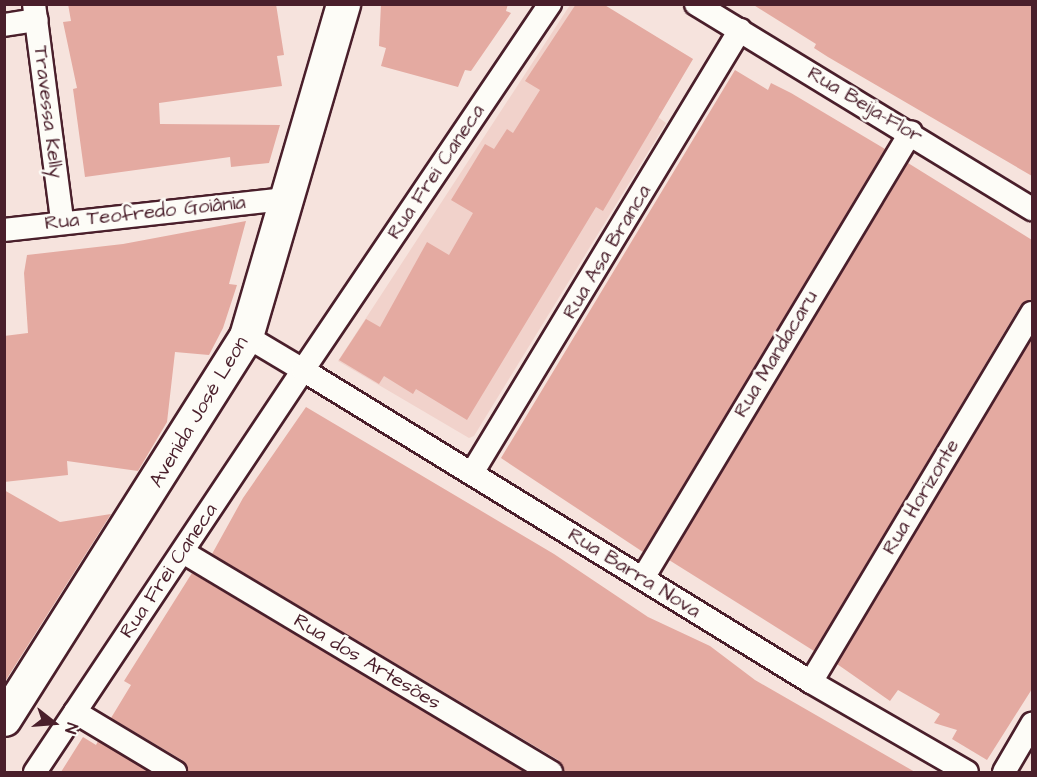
<!DOCTYPE html>
<html>
<head>
<meta charset="utf-8">
<style>
  body { margin:0 }
  #map { position:relative; width:1037px; height:777px; overflow:hidden; background:#f6e3dd; font-family:"Architects Daughter",sans-serif }
  div>[style] { position:absolute }
  .built>* { inset:0; background:#f1d2cb }
  .building>* { inset:0; background:#e4aaa1 }
  .roads { filter:drop-shadow(2px 0 #4a1f2b) drop-shadow(-2px 0 #4a1f2b) drop-shadow(0 2px #4a1f2b) drop-shadow(0 -2px #4a1f2b) }
  .minor>* { height:22px; margin:-11px; padding:0 11px; transform-origin:11px; border-radius:11px; background:#fdfcf7 }
  .secondary>* { height:33px; margin:-16.5px; padding:0 16.5px; transform-origin:16.5px; border-radius:16.5px; background:#fdfcf7 }
  span { translate:-50% -50%; white-space:nowrap; text-align:center; line-height:1.15; -webkit-text-stroke:5px #fdfcf7; paint-order:stroke }
  .street-label { font-size:20px; color:#4a1f2b }
  .frame { position:absolute; inset:0; border:6px solid #4a1f2b; pointer-events:none }
  .north { position:absolute; left:24px; top:693px; width:60px; height:60px; -webkit-text-stroke:4px #fdfcf7; paint-order:stroke; rotate:107deg; font-size:16px; font-weight:700; line-height:24px; text-align:center; color:#4a1f2b }
  .north::after { content:''; display:block; margin:auto; width:21px; height:27px; background:#4a1f2b; clip-path:polygon(50% 0,100% 100%,50% 72%,0 100%) }
</style>
</head>
<body>
<div id="map">
  <div class="built">
    <div style="clip-path:polygon(570px 5px,603px 5px,693px 59px,658px 117px,666px 123px,474px 436px,469px 438px,338px 361px)"></div>
  </div>
  <div class="building">
    <div style="clip-path:polygon(68px 4px,276px 4px,284px 55px,277px 56px,282px 86px,159px 103px,160px 124px,280px 125px,269px 163px,231px 167px,230px 157px,85px 177px,73px 89px,77px 88px,63px 22px,71px 21px)"></div>
    <div style="clip-path:polygon(381px 4px,508px 4px,506px 11px,511px 13px,471px 71px,465px 70px,458px 87px,381px 66px,386px 48px,379px 46px)"></div>
    <div style="clip-path:polygon(576px 4px,603px 4px,693px 59px,603px 211px,596px 207px,467px 420px,416px 389px,413px 394px,384px 376px,379px 384px,339px 360px,366px 319px,380px 327px,427px 242px,449px 255px,473px 213px,451px 200px,485px 144px,494px 149px,507px 129px,513px 133px,540px 90px,525px 81px)"></div>
    <div style="clip-path:polygon(752px 4px,1032px 4px,1032px 176px,828px 57px,814px 48px,816px 44px)"></div>
    <div style="clip-path:polygon(735px 70px,768px 90px,771px 83px,791px 93px,885px 149px,643px 552px,501px 458px)"></div>
    <div style="clip-path:polygon(908px 163px,1032px 240px,1032px 300px,1020px 306px,814px 651px,669px 560px)"></div>
    <div style="clip-path:polygon(246px 221px,229px 284px,237px 285px,223px 328px,209px 355px,175px 352px,167px 422px,138px 471px,67px 461px,68px 475px,4px 482px,4px 336px,28px 333px,24px 273px,27px 255px,123px 244px)"></div>
    <div style="clip-path:polygon(1032px 338px,1032px 689px,987px 760px,952px 739px,957px 730px,934px 723px,940px 714px,898px 690px,890px 701px,837px 664px)"></div>
    <div style="clip-path:polygon(306px 407px,554px 554px,648px 617px,710px 646px,755px 680px,915px 772px,564px 772px,558px 760px,212px 554px,243px 498px)"></div>
    <div style="clip-path:polygon(4px 490px,60px 522px,111px 514px,4px 683px)"></div>
    <div style="clip-path:polygon(192px 573px,526px 772px,188px 772px,182px 760px,111px 718px,131px 685px,124px 681px)"></div>
    <div style="clip-path:polygon(83px 737px,96px 745px,98px 741px,150px 772px,61px 772px)"></div>
  </div>
  <div class="roads">
    <div class="minor">
      <div style="left:34px;top:4px;width:219px;rotate:82.6deg"></div>
      <div style="left:696px;top:4px;width:394px;rotate:31.4deg"></div>
      <div style="left:4px;top:25px;width:33px;rotate:-9deg"></div>
      <div style="left:4px;top:230px;width:284px;rotate:-6.3deg"></div>
      <div style="left:246px;top:336px;width:66px;rotate:30.8deg"></div>
      <div style="left:303px;top:370px;width:442px;rotate:-56deg"></div>
      <div style="left:472px;top:473px;width:518px;rotate:-58.83deg"></div>
      <div style="left:183px;top:552px;width:429px;rotate:30.9deg"></div>
      <div style="left:643px;top:578px;width:520px;rotate:-59deg"></div>
      <div style="left:811px;top:682px;width:430px;rotate:-59.1deg"></div>
      <div style="left:75px;top:712px;width:117px;rotate:31deg"></div>
      <div style="left:35px;top:772px;width:483px;rotate:-56.3deg"></div>
      <div style="left:303px;top:370px;width:596px;rotate:31.56deg"></div>
      <div style="left:811px;top:682px;width:180px;rotate:30deg"></div>
      <div style="left:1004px;top:772px;width:56px;rotate:-59.7deg"></div>
    </div>
    <div class="secondary">
      <div style="left:4px;top:719px;width:453px;rotate:-57.7deg"></div>
      <div style="left:246px;top:336px;width:346px;rotate:-73.7deg"></div>
    </div>
  </div>
  <div class="street-label">
    <span style="left:865px;top:105px;rotate:31deg">Rua Beija-Flor</span>
    <span style="left:48px;top:112px;rotate:83deg">Travessa Kelly</span>
    <span style="left:436px;top:172px;rotate:-56deg">Rua Frei Caneca</span>
    <span style="left:145px;top:213px;rotate:-6deg">Rua Teofredo Goiânia</span>
    <span style="left:607px;top:252px;rotate:-59deg">Rua Asa Branca</span>
    <span style="left:776px;top:354px;rotate:-59deg">Rua Mandacaru</span>
    <span style="left:199px;top:412px;rotate:-59deg">Avenida José Leon</span>
    <span style="left:921px;top:497px;rotate:-59deg">Rua Horizonte</span>
    <span style="left:169px;top:571px;rotate:-56deg">Rua Frei Caneca</span>
    <span style="left:634px;top:573px;rotate:32deg">Rua Barra Nova</span>
    <span style="left:367px;top:662px;rotate:31deg">Rua dos Artesões</span>
  </div>
  <div class="frame"></div>
  <div class="north">N</div>
</div>
</body>
</html>
